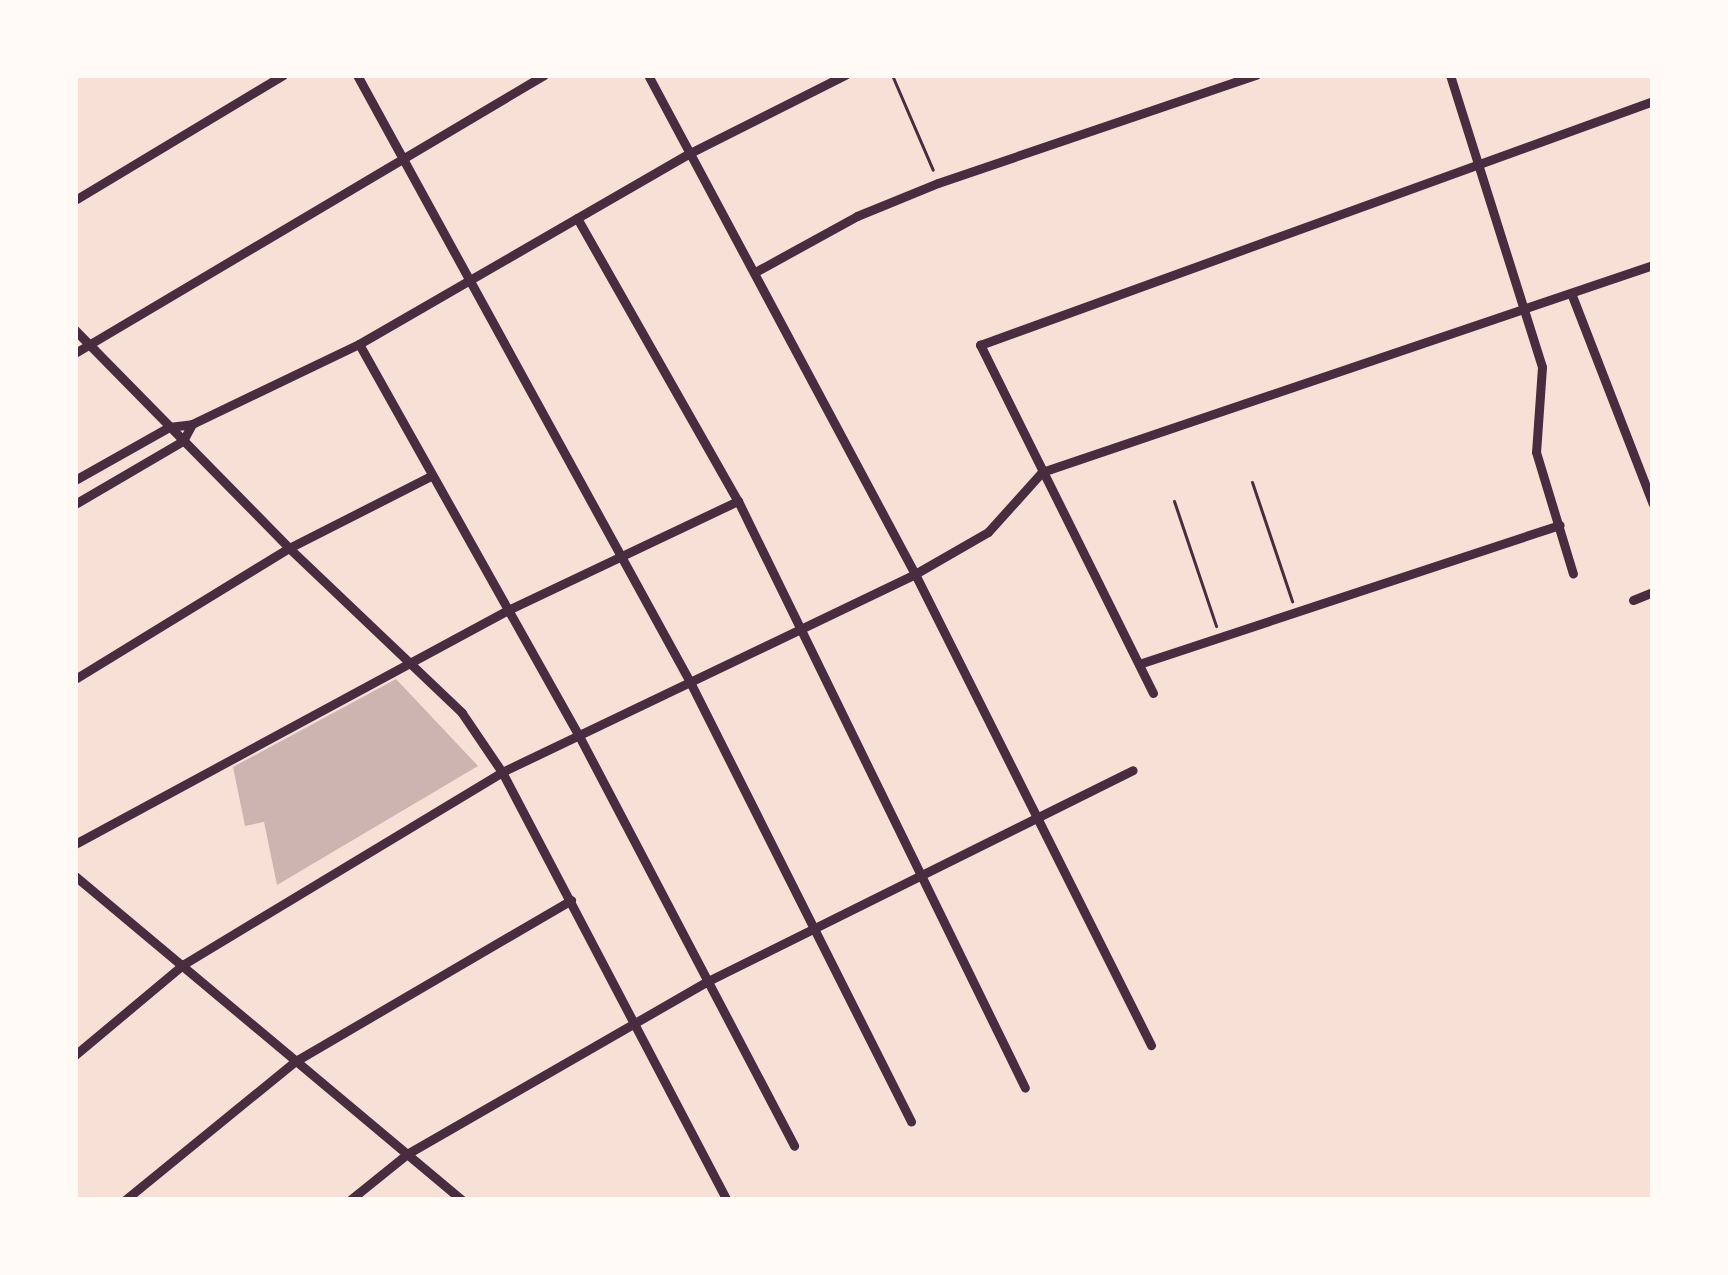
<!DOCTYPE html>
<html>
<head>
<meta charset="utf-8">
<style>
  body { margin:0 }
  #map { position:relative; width:1728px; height:1275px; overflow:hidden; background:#f7e1d7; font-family:"Noto Serif",serif }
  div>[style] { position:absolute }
  .building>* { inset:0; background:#ccb4b1 }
  .path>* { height:3px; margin:-1.5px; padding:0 1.5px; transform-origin:1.5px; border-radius:1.5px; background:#4a2c40 }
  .minor>* { height:9px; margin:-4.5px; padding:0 4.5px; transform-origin:4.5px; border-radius:4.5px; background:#4a2c40 }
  span { translate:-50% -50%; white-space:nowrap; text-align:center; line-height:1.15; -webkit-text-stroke:10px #fffaf5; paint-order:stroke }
  .frame { position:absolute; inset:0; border:78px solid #fffaf5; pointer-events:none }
</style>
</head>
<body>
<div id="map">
  <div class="building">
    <div style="clip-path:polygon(396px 679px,478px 766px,277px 885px,264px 822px,245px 826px,233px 767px)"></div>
  </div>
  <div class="path">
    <div style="left:892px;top:75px;width:103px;rotate:66.7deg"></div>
    <div style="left:1252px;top:482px;width:126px;rotate:71.4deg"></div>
    <div style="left:1174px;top:501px;width:132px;rotate:71.4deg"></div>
  </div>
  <div class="minor">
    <div style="left:357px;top:75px;width:692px;rotate:61.25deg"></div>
    <div style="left:690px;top:682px;width:492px;rotate:63.3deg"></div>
    <div style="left:648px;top:75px;width:566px;rotate:61.85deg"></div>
    <div style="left:915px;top:574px;width:527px;rotate:63.39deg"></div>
    <div style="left:1450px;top:75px;width:306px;rotate:72.5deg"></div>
    <div style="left:1542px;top:367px;width:85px;rotate:94deg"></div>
    <div style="left:1536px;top:452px;width:127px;rotate:73.1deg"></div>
    <div style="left:75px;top:200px;width:243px;rotate:-31deg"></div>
    <div style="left:577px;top:218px;width:326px;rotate:60.4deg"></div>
    <div style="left:738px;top:501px;width:653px;rotate:63.94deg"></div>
    <div style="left:757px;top:271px;width:114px;rotate:-28.8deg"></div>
    <div style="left:857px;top:216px;width:87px;rotate:-22.2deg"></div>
    <div style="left:938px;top:183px;width:336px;rotate:-18.8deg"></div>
    <div style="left:1571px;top:293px;width:226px;rotate:68.8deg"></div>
    <div style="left:75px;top:330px;width:305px;rotate:45.5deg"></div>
    <div style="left:289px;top:548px;width:239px;rotate:43.6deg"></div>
    <div style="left:462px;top:713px;width:71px;rotate:55.9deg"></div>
    <div style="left:502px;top:772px;width:484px;rotate:62.3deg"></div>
    <div style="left:359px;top:344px;width:447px;rotate:60.7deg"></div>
    <div style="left:578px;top:734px;width:465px;rotate:62.3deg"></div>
    <div style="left:75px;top:353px;width:545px;rotate:-30.66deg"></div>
    <div style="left:75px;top:480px;width:108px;rotate:-29.4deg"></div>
    <div style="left:169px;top:427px;width:23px;rotate:-7deg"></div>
    <div style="left:192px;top:424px;width:185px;rotate:-25.6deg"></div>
    <div style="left:359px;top:344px;width:382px;rotate:-30deg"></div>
    <div style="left:690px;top:153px;width:174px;rotate:-26.7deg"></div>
    <div style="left:75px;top:504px;width:125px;rotate:-30.3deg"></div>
    <div style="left:183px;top:441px;width:19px;rotate:-62deg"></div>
    <div style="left:1633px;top:600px;width:22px;rotate:-22deg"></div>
    <div style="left:1139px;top:664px;width:443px;rotate:-18.3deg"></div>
    <div style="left:75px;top:679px;width:251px;rotate:-31.5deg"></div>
    <div style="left:289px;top:548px;width:159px;rotate:-26.9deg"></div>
    <div style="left:1153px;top:693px;width:389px;rotate:-116.4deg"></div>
    <div style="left:980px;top:345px;width:716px;rotate:-19.93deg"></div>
    <div style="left:75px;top:844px;width:490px;rotate:-28.4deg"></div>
    <div style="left:506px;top:611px;width:257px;rotate:-25.4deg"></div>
    <div style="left:75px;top:876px;width:505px;rotate:39.94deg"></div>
    <div style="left:75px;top:1055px;width:142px;rotate:-39.9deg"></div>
    <div style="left:184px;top:964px;width:371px;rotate:-31.1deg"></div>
    <div style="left:502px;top:772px;width:458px;rotate:-25.6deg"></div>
    <div style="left:915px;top:574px;width:84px;rotate:-29.9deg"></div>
    <div style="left:988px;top:532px;width:81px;rotate:-48deg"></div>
    <div style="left:1042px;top:472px;width:645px;rotate:-18.72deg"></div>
    <div style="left:125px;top:1200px;width:218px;rotate:-39.2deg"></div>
    <div style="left:294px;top:1062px;width:321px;rotate:-30.3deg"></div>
    <div style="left:350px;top:1200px;width:73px;rotate:-38.9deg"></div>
    <div style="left:407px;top:1154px;width:347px;rotate:-29.9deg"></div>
    <div style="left:708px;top:981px;width:474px;rotate:-26.4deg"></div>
  </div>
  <div class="frame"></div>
</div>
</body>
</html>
